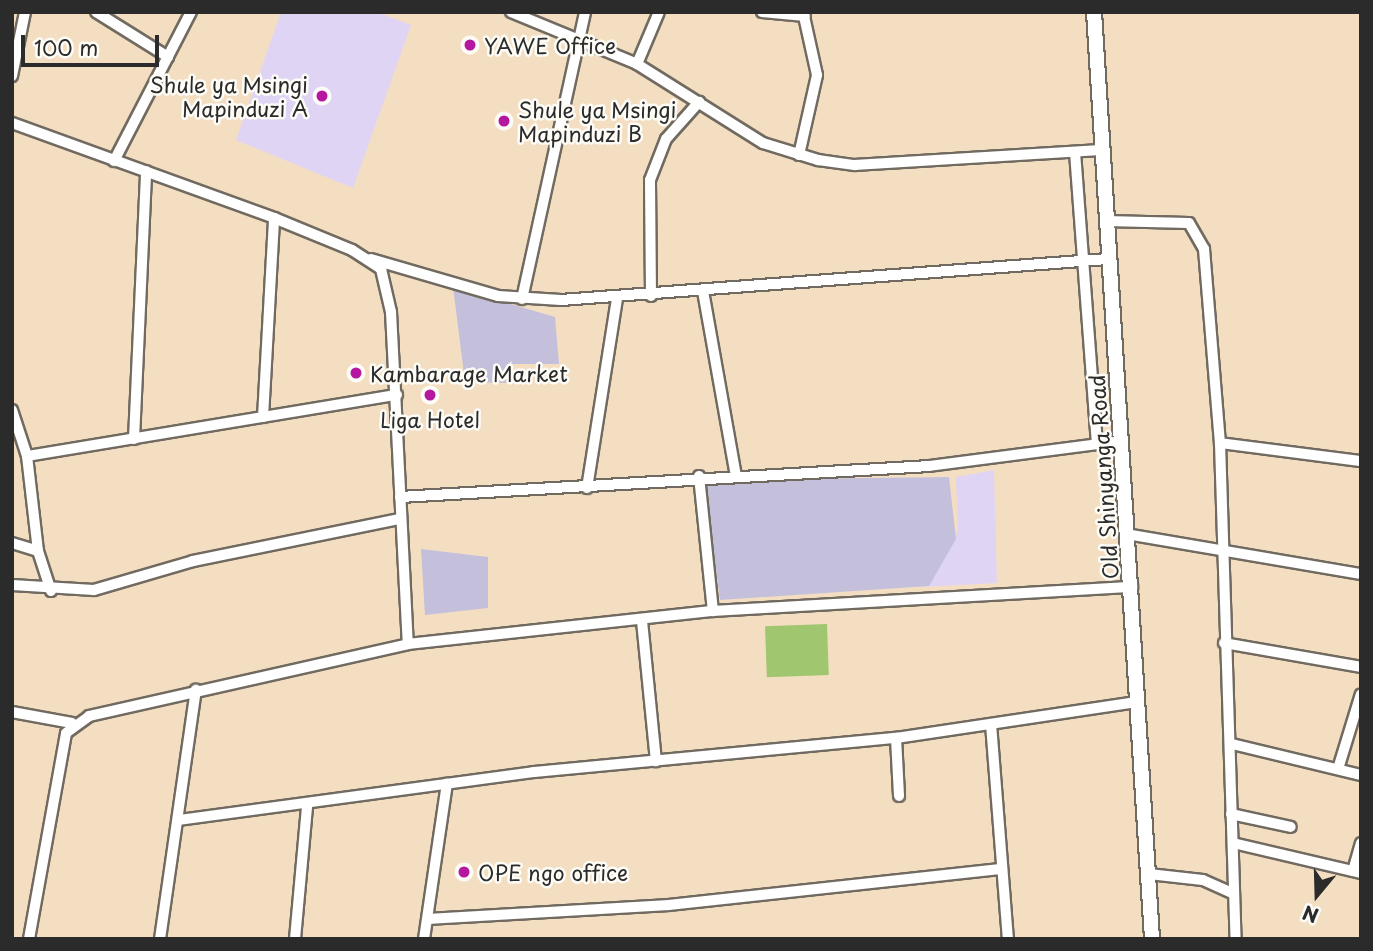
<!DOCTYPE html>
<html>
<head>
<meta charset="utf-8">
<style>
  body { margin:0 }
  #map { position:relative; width:1373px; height:951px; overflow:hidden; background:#f4dec2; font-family:"Playpen Sans",sans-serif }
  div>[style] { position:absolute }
  .built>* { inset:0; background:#e0d4f4 }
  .industrial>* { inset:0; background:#c4c0db }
  .green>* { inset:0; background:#a1c670; transform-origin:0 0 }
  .roads { filter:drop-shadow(2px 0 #716a60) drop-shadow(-2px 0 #716a60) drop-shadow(0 2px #716a60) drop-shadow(0 -2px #716a60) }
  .street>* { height:10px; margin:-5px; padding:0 5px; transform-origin:5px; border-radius:5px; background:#fff }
  .secondary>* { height:14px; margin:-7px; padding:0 7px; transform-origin:7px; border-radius:7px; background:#fff }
  .dots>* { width:19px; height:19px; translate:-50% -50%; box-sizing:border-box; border:4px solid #fdfcf7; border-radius:50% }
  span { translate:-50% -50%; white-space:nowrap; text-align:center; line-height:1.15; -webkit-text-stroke:5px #fdfcf7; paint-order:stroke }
  .poi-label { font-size:21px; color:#2b2b2b }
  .left { translate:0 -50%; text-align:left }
  .right { translate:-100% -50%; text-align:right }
  .street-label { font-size:21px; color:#2b2b2b }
  .frame { position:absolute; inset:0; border:14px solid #2b2b2b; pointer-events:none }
  .north { position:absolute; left:1282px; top:860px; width:70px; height:70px; -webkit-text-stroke:5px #fdfcf7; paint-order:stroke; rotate:199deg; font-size:19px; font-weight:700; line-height:28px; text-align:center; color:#2b2b2b }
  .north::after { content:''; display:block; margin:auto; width:24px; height:32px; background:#2b2b2b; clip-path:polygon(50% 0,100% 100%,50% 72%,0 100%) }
  .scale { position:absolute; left:21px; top:35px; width:138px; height:32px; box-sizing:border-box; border:4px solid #2b2b2b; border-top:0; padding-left:9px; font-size:21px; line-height:24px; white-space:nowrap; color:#2b2b2b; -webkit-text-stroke:5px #fdfcf7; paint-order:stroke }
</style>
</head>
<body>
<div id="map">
  <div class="built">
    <div style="clip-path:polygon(281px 12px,377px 12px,411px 25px,353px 188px,236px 140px)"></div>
    <div style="clip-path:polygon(994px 470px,997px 583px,922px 587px,927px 542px,958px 533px,956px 477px)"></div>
  </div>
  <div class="industrial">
    <div style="clip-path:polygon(453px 287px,555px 317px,559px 364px,511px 364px,510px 383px,465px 382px)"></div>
    <div style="clip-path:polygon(949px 477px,956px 539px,929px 586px,720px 600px,704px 480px)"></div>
    <div style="clip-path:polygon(421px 549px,488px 557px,488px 608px,425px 615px)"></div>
  </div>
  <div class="green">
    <div style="left:827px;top:624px;width:51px;height:62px;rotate:88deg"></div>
  </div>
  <div class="roads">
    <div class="street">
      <div style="left:96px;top:12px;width:85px;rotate:32deg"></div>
      <div style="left:511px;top:12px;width:136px;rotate:22.4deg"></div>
      <div style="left:637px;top:64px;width:149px;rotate:32.1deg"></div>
      <div style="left:763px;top:143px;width:58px;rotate:17.2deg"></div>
      <div style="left:818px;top:160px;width:37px;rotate:8deg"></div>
      <div style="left:855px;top:165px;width:245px;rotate:-3.5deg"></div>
      <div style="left:762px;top:12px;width:43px;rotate:5.3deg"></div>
      <div style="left:637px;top:64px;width:56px;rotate:-67.1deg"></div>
      <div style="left:12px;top:76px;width:65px;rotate:-78.5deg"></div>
      <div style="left:12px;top:123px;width:279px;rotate:19.9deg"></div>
      <div style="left:274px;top:218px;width:84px;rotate:22.3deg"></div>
      <div style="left:352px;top:250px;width:35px;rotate:33deg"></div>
      <div style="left:381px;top:269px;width:44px;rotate:76.9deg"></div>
      <div style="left:391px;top:312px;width:332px;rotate:87.1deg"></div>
      <div style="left:1075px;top:152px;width:291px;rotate:85.7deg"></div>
      <div style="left:799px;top:155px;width:82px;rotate:-77.3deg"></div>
      <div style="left:817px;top:75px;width:65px;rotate:-102.5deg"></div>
      <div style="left:114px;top:161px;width:168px;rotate:-62.7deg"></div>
      <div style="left:1105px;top:221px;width:84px;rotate:1.4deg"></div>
      <div style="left:1189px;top:223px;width:30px;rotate:60deg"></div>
      <div style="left:1204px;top:249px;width:195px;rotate:85.3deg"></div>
      <div style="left:1220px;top:443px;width:496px;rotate:88.2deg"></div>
      <div style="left:371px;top:259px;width:132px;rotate:16.2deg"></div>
      <div style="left:498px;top:296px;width:63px;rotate:3.6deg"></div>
      <div style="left:561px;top:300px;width:548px;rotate:-4.29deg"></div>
      <div style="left:703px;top:291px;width:189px;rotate:79.9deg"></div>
      <div style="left:651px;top:296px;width:116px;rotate:-90.5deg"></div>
      <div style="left:650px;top:180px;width:44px;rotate:-68.7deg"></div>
      <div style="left:666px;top:139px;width:50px;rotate:-48.3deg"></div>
      <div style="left:522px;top:299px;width:294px;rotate:-77.6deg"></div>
      <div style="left:12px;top:410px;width:48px;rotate:71.9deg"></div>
      <div style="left:27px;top:456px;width:96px;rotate:83.4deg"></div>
      <div style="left:38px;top:551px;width:42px;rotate:72deg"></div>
      <div style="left:263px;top:417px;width:199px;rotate:-86.8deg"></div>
      <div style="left:134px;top:439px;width:268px;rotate:-87.4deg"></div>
      <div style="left:1220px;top:443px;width:142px;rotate:7.3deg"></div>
      <div style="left:27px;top:456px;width:375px;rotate:-9.4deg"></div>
      <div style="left:699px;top:476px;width:136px;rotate:84.1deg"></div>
      <div style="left:587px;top:488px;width:192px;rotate:-81deg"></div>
      <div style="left:400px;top:497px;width:530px;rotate:-3.35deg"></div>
      <div style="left:929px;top:466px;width:194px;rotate:-7.4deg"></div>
      <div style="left:1126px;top:534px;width:238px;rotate:9.7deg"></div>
      <div style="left:12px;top:543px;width:27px;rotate:17deg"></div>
      <div style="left:12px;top:585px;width:82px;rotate:3.5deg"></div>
      <div style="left:94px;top:590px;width:103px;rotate:-16.3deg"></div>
      <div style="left:193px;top:561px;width:211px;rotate:-11.5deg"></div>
      <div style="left:642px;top:621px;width:141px;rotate:84.3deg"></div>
      <div style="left:1224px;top:643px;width:139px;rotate:9.9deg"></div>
      <div style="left:12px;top:712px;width:61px;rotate:10.4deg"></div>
      <div style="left:991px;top:724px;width:216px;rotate:85.5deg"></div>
      <div style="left:896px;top:738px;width:58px;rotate:87deg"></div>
      <div style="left:1232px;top:744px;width:133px;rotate:13.5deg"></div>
      <div style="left:1338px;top:769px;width:78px;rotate:-73deg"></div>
      <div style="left:1231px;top:814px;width:61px;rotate:12.2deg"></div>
      <div style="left:179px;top:820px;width:358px;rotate:-7.7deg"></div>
      <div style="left:534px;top:772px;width:364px;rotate:-5.4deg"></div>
      <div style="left:896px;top:738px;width:245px;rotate:-8.5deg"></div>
      <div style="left:1233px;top:843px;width:131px;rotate:13.2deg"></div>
      <div style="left:1353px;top:871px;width:29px;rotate:-74deg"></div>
      <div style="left:1149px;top:874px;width:54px;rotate:6.3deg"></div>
      <div style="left:1203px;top:880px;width:34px;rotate:24deg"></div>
      <div style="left:428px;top:919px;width:241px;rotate:-3.3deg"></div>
      <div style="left:669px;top:905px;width:335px;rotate:-6.2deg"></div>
      <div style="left:29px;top:939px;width:209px;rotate:-79.8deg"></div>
      <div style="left:66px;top:733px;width:29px;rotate:-36deg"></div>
      <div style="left:89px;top:716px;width:327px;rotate:-12.7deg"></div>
      <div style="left:408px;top:644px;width:307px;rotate:-6.2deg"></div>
      <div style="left:713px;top:611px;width:420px;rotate:-3.3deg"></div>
      <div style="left:160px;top:939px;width:252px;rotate:-81.8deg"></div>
      <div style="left:295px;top:939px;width:134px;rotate:-84.8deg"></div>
      <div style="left:424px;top:939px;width:157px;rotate:-81.6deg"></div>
    </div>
    <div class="secondary">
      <div style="left:1094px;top:12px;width:929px;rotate:86.42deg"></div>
    </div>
  </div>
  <div class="dots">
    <div style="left:470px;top:45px;background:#b5179e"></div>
    <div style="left:322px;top:96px;background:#b5179e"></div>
    <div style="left:504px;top:121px;background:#b5179e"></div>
    <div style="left:356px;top:373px;background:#b5179e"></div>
    <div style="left:430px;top:395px;background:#b5179e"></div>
    <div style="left:464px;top:872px;background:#b5179e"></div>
  </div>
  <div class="poi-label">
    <span class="left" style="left:484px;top:45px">YAWE Office</span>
    <span class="right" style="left:308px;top:96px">Shule ya Msingi<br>Mapinduzi A</span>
    <span class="left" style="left:518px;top:121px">Shule ya Msingi<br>Mapinduzi B</span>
    <span class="left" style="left:370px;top:373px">Kambarage Market</span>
    <span style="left:430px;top:419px">Liga Hotel</span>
    <span class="left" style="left:478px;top:872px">OPE ngo office</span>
  </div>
  <div class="street-label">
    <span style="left:1103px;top:477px;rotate:-94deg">Old Shinyanga Road</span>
  </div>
  <div class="frame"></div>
  <div class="north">N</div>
  <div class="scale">100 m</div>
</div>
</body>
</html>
